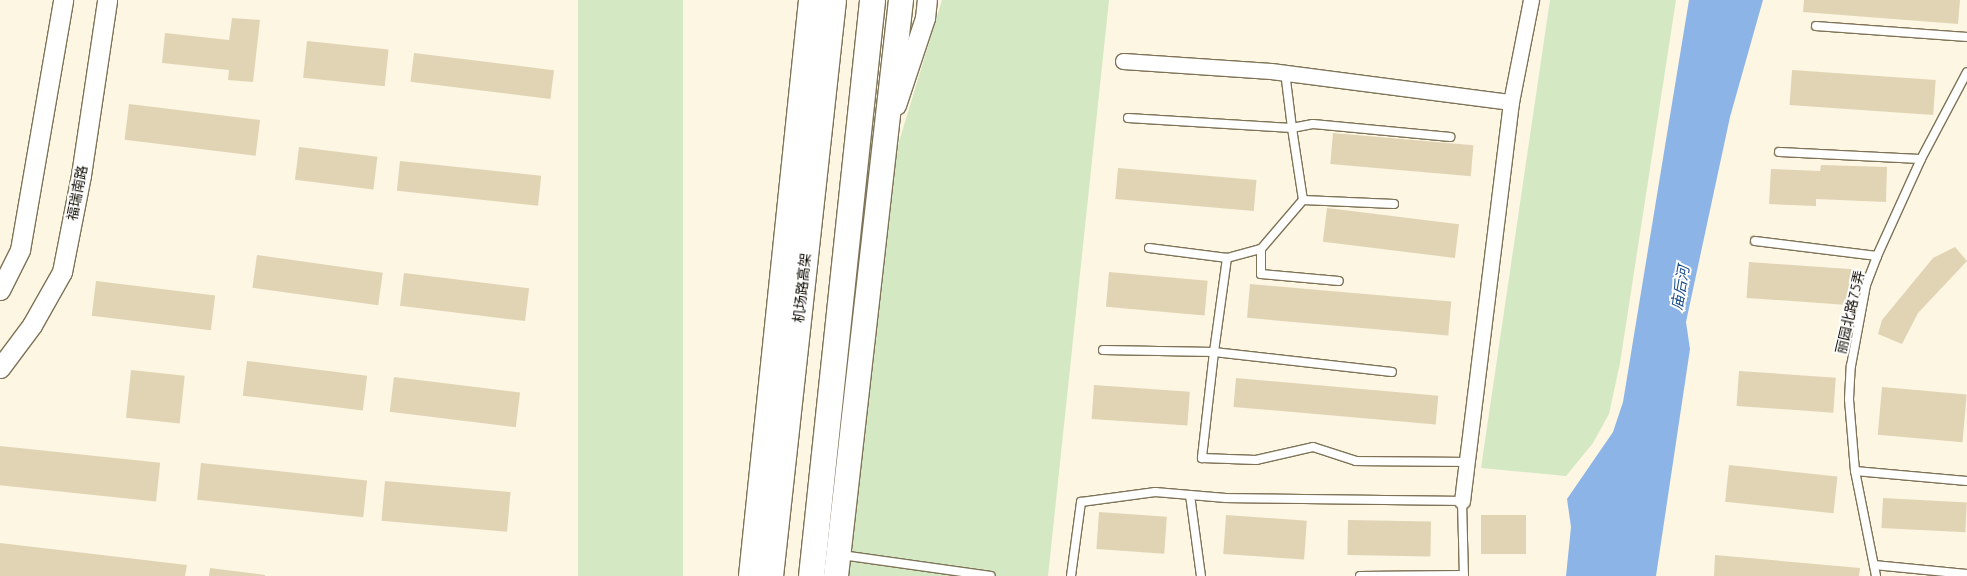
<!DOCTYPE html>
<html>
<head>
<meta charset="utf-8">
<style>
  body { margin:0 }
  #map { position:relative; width:1967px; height:576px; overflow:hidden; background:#fdf6e3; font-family:Ubuntu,"Noto Sans SC",sans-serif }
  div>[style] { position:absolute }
  .green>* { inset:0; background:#d4e8c3; transform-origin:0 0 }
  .water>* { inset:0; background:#8db4e7 }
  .building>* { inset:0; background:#e1d4b5; transform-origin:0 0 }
  .roads { filter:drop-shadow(1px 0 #7e7357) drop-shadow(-1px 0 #7e7357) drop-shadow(0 1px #7e7357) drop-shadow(0 -1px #7e7357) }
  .service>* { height:8px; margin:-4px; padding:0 4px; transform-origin:4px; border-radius:4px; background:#fff }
  .minor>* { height:15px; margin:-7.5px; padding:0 7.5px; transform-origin:7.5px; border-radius:7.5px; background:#fff }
  .tertiary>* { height:19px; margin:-9.5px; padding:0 9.5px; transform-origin:9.5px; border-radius:9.5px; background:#fff }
  .primary>* { height:24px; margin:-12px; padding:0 12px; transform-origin:12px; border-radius:12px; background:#fff }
  .trunk>* { height:25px; margin:-12.5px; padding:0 12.5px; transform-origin:12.5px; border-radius:12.5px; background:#fff }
  span { translate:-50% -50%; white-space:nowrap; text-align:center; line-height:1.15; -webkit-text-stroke:4px #fff; paint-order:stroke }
  .street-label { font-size:14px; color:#100c03 }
  .water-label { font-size:15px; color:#1b4f8c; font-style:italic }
</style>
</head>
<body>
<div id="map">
  <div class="green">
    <div style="left:578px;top:0;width:105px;height:580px"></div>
    <div style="clip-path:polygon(942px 0,1109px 0,1048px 576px,845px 576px,895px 155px)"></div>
    <div style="clip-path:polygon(1550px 0,1676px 0,1620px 363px,1609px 414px,1593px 443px,1566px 476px,1481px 468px)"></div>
  </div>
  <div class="water">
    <div style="clip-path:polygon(1689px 0,1763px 0,1730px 117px,1686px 322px,1690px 349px,1656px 576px,1566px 576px,1571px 527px,1567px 499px,1613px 432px,1623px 402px)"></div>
  </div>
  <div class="building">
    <div style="clip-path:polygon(1804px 0,1960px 0,1958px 24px,1803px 12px)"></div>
    <div style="clip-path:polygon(232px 18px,260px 20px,253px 82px,228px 80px,229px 70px,162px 63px,165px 33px,229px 40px)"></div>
    <div style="left:307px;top:41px;width:82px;height:37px;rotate:6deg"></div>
    <div style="left:414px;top:53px;width:141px;height:29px;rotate:7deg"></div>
    <div style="left:1792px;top:70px;width:144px;height:35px;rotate:4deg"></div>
    <div style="left:129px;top:104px;width:132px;height:36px;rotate:7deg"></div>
    <div style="left:1333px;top:133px;width:141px;height:31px;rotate:5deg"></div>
    <div style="left:299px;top:147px;width:79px;height:33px;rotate:7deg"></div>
    <div style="left:400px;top:161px;width:142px;height:30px;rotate:6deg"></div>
    <div style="clip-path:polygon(1821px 165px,1887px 167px,1886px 202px,1816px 199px,1816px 206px,1769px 204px,1771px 169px,1820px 171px)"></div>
    <div style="left:1118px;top:168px;width:139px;height:31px;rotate:5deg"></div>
    <div style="left:1327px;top:208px;width:133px;height:34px;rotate:7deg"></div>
    <div style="clip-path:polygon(1955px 247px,1967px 261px,1918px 313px,1902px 344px,1878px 334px,1882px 320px,1933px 258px)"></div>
    <div style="left:257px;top:255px;width:127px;height:33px;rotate:8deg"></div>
    <div style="left:1749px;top:262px;width:104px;height:36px;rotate:4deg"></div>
    <div style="left:1109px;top:272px;width:99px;height:35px;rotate:5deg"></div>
    <div style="left:404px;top:273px;width:126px;height:33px;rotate:7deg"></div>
    <div style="left:96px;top:281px;width:120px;height:35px;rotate:7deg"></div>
    <div style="left:1250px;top:284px;width:202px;height:34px;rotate:5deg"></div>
    <div style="left:247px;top:361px;width:121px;height:35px;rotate:7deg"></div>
    <div style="left:131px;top:370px;width:54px;height:48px;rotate:6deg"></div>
    <div style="left:1739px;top:371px;width:97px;height:35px;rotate:4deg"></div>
    <div style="left:394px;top:377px;width:127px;height:35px;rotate:7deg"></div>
    <div style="left:1236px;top:378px;width:203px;height:29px;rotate:5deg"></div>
    <div style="left:1094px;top:385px;width:96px;height:34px;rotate:4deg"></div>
    <div style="left:1882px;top:387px;width:85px;height:48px;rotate:5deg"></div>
    <div style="left:0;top:446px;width:161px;height:39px;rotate:6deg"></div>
    <div style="left:201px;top:463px;width:167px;height:37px;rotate:6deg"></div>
    <div style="left:1729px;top:465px;width:109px;height:37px;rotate:6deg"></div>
    <div style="left:385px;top:481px;width:126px;height:40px;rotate:5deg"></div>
    <div style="left:1883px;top:498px;width:84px;height:30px;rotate:3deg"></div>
    <div style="left:1099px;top:512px;width:68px;height:37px;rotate:4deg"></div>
    <div style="left:1226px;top:515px;width:81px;height:39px;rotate:4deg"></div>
    <div style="left:1481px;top:515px;width:45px;height:39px"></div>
    <div style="left:1348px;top:520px;width:83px;height:35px;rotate:1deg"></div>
    <div style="clip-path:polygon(0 543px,187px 565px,185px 576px,0 576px)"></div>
    <div style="clip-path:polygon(1715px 555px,1860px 568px,1859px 576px,1714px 576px)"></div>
    <div style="clip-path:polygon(210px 568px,265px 575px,265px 576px,209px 576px)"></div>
  </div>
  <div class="roads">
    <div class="service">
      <div style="left:1816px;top:26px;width:151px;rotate:4.2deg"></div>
      <div style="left:1128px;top:118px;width:164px;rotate:3.5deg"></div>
      <div style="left:1292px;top:128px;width:56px;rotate:-97.1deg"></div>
      <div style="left:1779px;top:152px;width:142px;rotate:2.8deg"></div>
      <div style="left:1394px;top:204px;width:91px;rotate:-177.5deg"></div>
      <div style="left:1303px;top:200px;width:73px;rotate:-98.7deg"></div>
      <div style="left:1292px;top:128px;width:21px;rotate:-11deg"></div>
      <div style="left:1313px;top:124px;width:138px;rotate:5.4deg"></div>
      <div style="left:1755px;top:241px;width:123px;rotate:7deg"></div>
      <div style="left:1149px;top:248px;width:79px;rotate:7.3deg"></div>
      <div style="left:1227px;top:258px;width:35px;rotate:-15deg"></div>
      <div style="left:1261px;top:249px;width:65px;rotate:-49.4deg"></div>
      <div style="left:1261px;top:249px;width:25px;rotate:90deg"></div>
      <div style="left:1261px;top:274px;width:78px;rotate:5.1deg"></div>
      <div style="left:1227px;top:258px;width:95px;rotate:97.9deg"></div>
      <div style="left:1214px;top:352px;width:179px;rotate:6.4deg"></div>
      <div style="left:1103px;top:350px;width:111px;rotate:1deg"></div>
      <div style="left:1214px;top:352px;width:107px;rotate:96.5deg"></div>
      <div style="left:1202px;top:458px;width:54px;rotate:2.1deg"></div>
      <div style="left:1256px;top:460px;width:58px;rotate:-12.8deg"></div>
      <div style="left:1313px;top:447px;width:45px;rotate:18deg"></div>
      <div style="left:1356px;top:461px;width:110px;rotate:0.5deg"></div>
      <div style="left:1855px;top:471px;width:112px;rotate:5.1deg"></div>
      <div style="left:1190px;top:495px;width:82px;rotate:82.3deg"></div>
      <div style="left:842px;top:555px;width:150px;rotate:8deg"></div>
      <div style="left:1874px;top:565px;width:93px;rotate:5.5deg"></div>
      <div style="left:1071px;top:576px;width:75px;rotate:-82.3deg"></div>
      <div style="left:1081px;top:502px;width:75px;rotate:-7.7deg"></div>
      <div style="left:1155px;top:492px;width:71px;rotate:4.8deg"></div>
      <div style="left:1226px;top:498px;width:236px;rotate:0.7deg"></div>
      <div style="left:1462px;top:501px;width:75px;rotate:88.5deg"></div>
      <div style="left:1360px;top:576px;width:104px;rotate:-0.6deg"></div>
      <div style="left:1876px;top:576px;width:107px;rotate:-101.3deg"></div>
      <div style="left:1855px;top:471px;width:72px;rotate:-94.8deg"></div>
      <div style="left:1849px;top:399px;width:33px;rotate:-87deg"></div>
      <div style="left:1851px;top:366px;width:82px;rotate:-79.5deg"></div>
      <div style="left:1866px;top:285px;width:31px;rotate:-69deg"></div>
      <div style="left:1877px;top:256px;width:107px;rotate:-65.6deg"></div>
      <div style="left:1921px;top:159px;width:98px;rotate:-62.1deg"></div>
    </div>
    <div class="minor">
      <div style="left:1123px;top:61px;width:148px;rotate:3.9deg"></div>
      <div style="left:1271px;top:71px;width:242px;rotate:7.4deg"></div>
      <div style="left:1462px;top:501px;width:402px;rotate:-83deg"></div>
      <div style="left:1511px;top:102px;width:104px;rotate:-78.9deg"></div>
    </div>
    <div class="tertiary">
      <div style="left:896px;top:105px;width:92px;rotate:-71.6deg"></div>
      <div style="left:925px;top:18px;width:18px;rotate:-84deg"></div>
      <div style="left:0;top:290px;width:45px;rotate:-63.4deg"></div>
      <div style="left:20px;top:250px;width:254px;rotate:-80.2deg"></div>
      <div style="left:0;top:368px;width:54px;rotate:-53.3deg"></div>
      <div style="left:32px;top:325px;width:61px;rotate:-60.5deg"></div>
      <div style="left:62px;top:272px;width:99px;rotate:-78.9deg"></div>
      <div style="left:81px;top:175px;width:177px;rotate:-81.5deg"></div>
    </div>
    <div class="primary">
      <div style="left:751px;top:576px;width:579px;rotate:-84.05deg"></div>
      <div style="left:836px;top:576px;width:580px;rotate:-83.56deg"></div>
    </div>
    <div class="trunk">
      <div style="left:770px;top:576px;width:579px;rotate:-83.76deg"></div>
      <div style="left:811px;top:576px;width:579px;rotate:-83.95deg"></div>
    </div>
  </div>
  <div class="street-label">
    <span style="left:77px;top:193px;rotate:-79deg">福瑞南路</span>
    <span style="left:802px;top:288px;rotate:-84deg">机场路高架</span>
    <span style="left:1850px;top:312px;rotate:-77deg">丽园北路75弄</span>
  </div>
  <div class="water-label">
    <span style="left:1680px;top:288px;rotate:-80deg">庙后河</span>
  </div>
</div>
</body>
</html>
